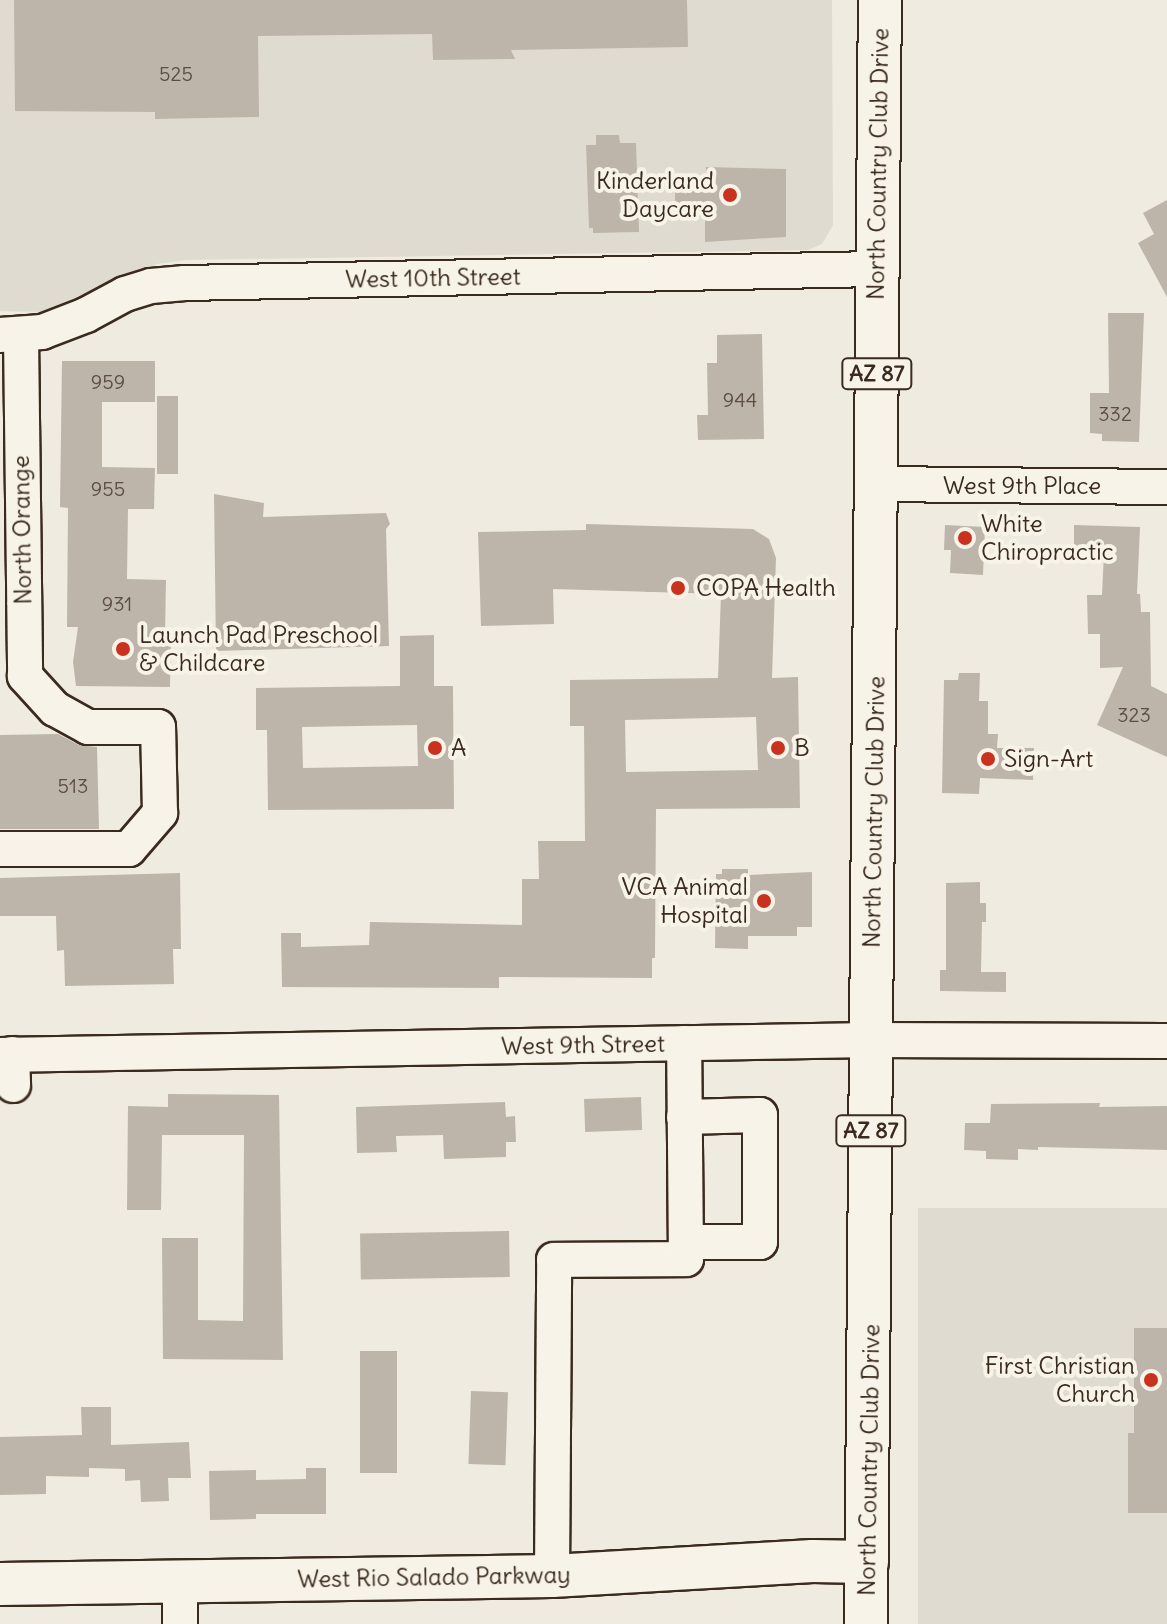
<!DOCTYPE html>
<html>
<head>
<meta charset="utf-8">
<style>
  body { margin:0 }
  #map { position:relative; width:1167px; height:1624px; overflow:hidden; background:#efebe0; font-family:Delius,sans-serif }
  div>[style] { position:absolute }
  .built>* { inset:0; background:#e0dbd0; transform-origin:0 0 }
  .building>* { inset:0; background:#bdb5aa; transform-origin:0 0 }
  .roads { filter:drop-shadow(2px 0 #3b2a1e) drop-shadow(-2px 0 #3b2a1e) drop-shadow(0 2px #3b2a1e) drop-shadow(0 -2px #3b2a1e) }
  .minor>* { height:34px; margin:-17px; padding:0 17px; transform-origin:17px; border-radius:17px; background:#f7f3e8 }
  .major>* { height:42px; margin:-21px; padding:0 21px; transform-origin:21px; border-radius:21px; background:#f7f3e8 }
  .dots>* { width:22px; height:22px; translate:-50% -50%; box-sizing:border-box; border:4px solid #f7f3e8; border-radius:50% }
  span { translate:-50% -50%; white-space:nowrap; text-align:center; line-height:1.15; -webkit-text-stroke:8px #f7f3e8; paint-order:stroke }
  .number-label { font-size:20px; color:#5c4d41 }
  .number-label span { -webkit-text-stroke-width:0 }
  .shield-label span { padding:2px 6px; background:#f7f3e8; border:2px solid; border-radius:6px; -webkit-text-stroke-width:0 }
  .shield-label { font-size:22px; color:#3b2a1e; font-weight:700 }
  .street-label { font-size:24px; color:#3b2a1e }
  .poi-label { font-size:24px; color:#3b2a1e }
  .right { translate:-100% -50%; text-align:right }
  .left { translate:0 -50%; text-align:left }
</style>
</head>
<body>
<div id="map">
  <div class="built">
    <div style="clip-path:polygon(0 0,832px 0,833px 225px,822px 244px,808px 250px,186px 260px,157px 264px,73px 303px,45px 312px,0 311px)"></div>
    <div style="left:918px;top:1208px;width:249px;height:416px"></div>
  </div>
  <div class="building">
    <div style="clip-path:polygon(14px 0,687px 0,688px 47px,511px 50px,515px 59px,433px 60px,432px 34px,258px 36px,259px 117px,155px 119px,155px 112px,15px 111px)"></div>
    <div style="clip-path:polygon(596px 135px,619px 135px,620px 143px,636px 143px,639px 232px,593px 233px,593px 228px,589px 228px,586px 145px,596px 145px)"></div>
    <div style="clip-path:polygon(706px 167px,786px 169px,786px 237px,705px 242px,705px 217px,696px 217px,696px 206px,675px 206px,675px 185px,706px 185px)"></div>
    <div style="clip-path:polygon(1167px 200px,1167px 297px,1138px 243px,1154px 234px,1143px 213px)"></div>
    <div style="clip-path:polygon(1108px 313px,1144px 313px,1139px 442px,1102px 441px,1102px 434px,1090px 433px,1090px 393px,1109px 393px)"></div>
    <div style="clip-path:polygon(762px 334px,764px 439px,698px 440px,697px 415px,708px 415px,707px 363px,717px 363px,717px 335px)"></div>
    <div style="clip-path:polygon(62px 361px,155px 361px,155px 402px,102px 402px,102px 467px,155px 468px,154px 509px,128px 509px,127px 579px,166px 580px,165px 636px,171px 636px,170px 687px,76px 686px,73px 662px,78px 627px,67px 627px,68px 508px,60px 507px)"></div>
    <div style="left:157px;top:396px;width:21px;height:78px"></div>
    <div style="clip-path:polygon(214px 494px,264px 503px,263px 517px,386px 513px,390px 524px,386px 529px,389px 646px,216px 651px)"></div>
    <div style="clip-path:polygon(evenodd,586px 524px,753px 529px,769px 539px,776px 558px,772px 678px,798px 677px,800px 808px,656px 809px,655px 958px,652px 958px,652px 978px,499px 977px,499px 988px,282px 987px,281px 933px,301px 933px,301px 947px,369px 945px,370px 922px,522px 925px,522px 879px,539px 879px,538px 841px,585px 841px,584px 726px,570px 726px,570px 680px,718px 678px,721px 594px,553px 589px,554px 624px,481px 626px,478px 532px,586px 530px,586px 524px,756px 717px,758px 770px,626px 772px,625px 720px,756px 717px)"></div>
    <div style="clip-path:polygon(945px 525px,985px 527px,983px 575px,950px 573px,951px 550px,944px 550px)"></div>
    <div style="clip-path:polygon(1074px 525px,1140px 527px,1137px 594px,1140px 594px,1141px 612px,1150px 612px,1151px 686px,1167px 694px,1167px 757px,1097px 725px,1123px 667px,1100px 668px,1100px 634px,1088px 634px,1087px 595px,1102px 595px,1104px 552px,1074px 551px)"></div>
    <div style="clip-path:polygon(evenodd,434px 635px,434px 686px,453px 686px,454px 809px,268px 810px,267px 730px,256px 730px,256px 688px,400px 686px,400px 636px,434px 635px,417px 725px,418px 766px,303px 768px,302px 727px,417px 725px)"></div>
    <div style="clip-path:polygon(959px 673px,980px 673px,979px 701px,988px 701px,988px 734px,998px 734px,997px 748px,1034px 748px,1033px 780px,980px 778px,979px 794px,942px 793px,944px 680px,958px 680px)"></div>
    <div style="clip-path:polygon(58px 734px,79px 745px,97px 747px,99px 829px,0 829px,0 735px)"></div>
    <div style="clip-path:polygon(722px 869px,748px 869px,748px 875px,812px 872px,812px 927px,797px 927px,797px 936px,748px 936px,748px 949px,715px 948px,716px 874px,722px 874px)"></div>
    <div style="clip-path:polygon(180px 873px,181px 949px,173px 949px,174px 984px,65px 986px,64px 950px,57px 951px,56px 916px,0 916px,0 878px)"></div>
    <div style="clip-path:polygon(980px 882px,980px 903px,986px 903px,986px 922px,982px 922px,981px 972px,1006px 972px,1006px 992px,940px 991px,940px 970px,946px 970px,946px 883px)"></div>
    <div style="clip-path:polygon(168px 1094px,279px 1095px,283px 1360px,163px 1359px,162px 1238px,198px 1238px,198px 1320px,243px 1321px,244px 1135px,162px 1135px,161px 1210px,127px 1210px,128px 1106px,168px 1107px)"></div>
    <div style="left:641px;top:1097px;width:33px;height:57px;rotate:88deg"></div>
    <div style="clip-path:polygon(505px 1102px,506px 1117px,515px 1116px,516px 1142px,506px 1142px,506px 1157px,444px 1159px,443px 1135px,396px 1136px,397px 1152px,357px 1153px,356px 1107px)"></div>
    <div style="clip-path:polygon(1100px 1103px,1099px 1107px,1167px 1106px,1167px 1150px,1038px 1147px,1038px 1150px,1018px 1149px,1018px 1160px,986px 1159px,986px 1151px,964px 1150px,965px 1123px,990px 1123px,991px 1104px)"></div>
    <div style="left:509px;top:1231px;width:46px;height:149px;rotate:89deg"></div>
    <div style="clip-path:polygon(1134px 1328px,1167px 1328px,1167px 1513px,1128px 1513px,1128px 1433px,1134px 1433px)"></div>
    <div style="left:360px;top:1351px;width:37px;height:122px"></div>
    <div style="left:471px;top:1391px;width:37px;height:73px;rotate:2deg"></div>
    <div style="clip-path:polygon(81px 1407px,111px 1407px,111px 1445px,189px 1442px,191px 1478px,168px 1478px,169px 1501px,141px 1502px,140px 1480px,125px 1481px,125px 1469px,89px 1468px,89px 1477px,46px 1476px,46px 1494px,0 1495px,0 1437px,82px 1435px)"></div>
    <div style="clip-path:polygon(306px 1468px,326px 1468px,326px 1514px,256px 1514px,256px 1519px,210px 1520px,209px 1471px,256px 1470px,256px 1480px,306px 1479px)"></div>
  </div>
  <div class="roads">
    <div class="minor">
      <div style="left:0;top:335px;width:42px;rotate:-4.1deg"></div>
      <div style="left:42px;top:332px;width:47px;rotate:-21.1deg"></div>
      <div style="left:86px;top:315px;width:44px;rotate:-28.3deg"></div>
      <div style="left:125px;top:294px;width:27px;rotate:-17deg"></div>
      <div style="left:151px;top:286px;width:34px;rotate:-5deg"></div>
      <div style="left:185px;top:283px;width:691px;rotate:-1.16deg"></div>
      <div style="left:21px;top:336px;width:340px;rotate:89.3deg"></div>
      <div style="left:877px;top:484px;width:290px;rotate:0.6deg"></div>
      <div style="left:0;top:849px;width:129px"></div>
      <div style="left:129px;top:849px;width:48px;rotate:-49.3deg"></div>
      <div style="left:160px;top:813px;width:86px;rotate:-91.3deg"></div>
      <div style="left:158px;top:727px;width:70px;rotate:180deg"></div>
      <div style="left:88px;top:727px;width:38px;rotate:-151deg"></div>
      <div style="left:55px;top:709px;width:45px;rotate:-132.3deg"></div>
      <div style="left:12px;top:1054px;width:31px;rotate:88deg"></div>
      <div style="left:0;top:1055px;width:871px;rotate:-0.99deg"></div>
      <div style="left:871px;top:1040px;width:296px;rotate:0.2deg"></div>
      <div style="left:684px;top:1117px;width:76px;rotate:-1.5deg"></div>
      <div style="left:760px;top:1115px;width:127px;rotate:90deg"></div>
      <div style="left:760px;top:1242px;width:74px;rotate:180deg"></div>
      <div style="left:552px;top:1576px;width:316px;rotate:-89.6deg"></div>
      <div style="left:554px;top:1260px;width:132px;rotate:-0.4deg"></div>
      <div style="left:686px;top:1259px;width:216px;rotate:-90.5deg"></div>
      <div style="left:180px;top:1624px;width:43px;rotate:-90deg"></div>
    </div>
    <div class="major">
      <div style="left:0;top:1584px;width:552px;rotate:-0.83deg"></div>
      <div style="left:552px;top:1576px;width:261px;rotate:-3.3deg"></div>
      <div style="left:813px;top:1561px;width:54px;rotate:1.1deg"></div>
      <div style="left:866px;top:1624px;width:1624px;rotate:-89.51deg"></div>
    </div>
  </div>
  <div class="dots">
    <div style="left:730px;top:195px;background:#c8321e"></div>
    <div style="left:965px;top:538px;background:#c8321e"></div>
    <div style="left:678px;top:588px;background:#c8321e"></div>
    <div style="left:123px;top:649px;background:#c8321e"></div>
    <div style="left:435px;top:748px;background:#c8321e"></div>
    <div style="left:778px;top:748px;background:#c8321e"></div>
    <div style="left:988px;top:759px;background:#c8321e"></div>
    <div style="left:764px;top:901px;background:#c8321e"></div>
    <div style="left:1151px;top:1380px;background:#c8321e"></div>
  </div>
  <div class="number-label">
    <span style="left:176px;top:73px">525</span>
    <span style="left:108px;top:381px">959</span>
    <span style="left:740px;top:399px">944</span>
    <span style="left:1115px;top:413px">332</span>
    <span style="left:108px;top:488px">955</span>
    <span style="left:117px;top:603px">931</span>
    <span style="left:1134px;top:714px">323</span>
    <span style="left:73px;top:785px">513</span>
  </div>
  <div class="shield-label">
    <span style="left:877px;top:374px">AZ 87</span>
    <span style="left:871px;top:1131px">AZ 87</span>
  </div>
  <div class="street-label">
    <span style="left:878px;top:164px;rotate:-89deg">North Country Club Drive</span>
    <span style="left:433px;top:278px;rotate:-1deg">West 10th Street</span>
    <span style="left:1022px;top:486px">West 9th Place</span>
    <span style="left:22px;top:530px;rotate:-91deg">North Orange</span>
    <span style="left:874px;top:812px;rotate:-89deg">North Country Club Drive</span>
    <span style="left:583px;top:1045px;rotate:-1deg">West 9th Street</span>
    <span style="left:869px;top:1460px;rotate:-89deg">North Country Club Drive</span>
    <span style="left:434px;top:1577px;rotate:-1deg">West Rio Salado Parkway</span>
  </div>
  <div class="poi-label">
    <span class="right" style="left:714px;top:195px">Kinderland<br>Daycare</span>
    <span class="left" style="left:981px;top:538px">White<br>Chiropractic</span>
    <span class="left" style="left:696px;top:588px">COPA Health</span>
    <span class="left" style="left:139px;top:649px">Launch Pad Preschool<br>&amp; Childcare</span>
    <span class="left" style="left:451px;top:748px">A</span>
    <span class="left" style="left:794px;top:748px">B</span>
    <span class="left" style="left:1004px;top:759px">Sign-Art</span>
    <span class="right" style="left:748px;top:901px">VCA Animal<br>Hospital</span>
    <span class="right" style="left:1135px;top:1380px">First Christian<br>Church</span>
  </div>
</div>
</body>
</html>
